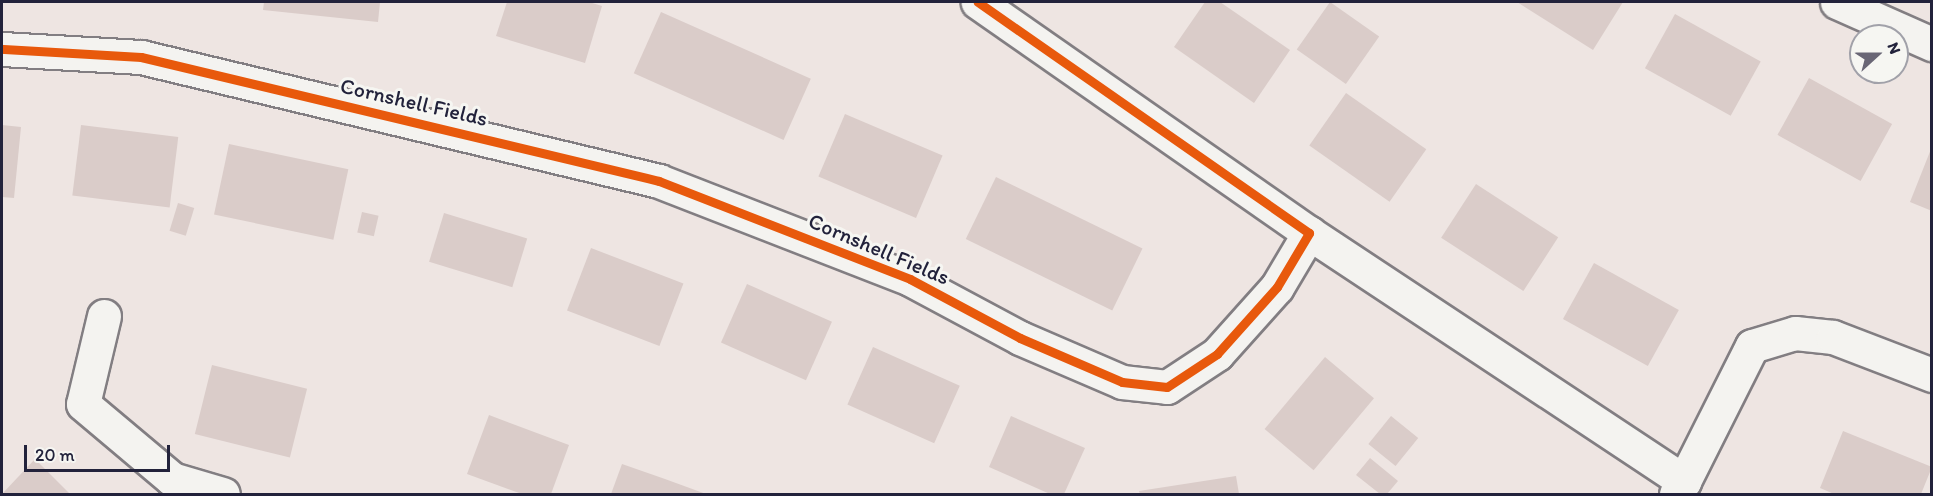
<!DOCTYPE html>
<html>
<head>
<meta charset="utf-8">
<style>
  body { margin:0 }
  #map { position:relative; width:1933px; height:496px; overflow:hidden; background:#eee5e2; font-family:Itim,sans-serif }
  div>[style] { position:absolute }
  .building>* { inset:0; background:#daccc9; transform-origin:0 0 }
  .roads { filter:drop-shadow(2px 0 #827e82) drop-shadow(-2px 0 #827e82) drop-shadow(0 2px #827e82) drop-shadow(0 -2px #827e82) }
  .minor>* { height:33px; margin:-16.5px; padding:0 16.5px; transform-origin:16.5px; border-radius:16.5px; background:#f4f3f0 }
  .cycleway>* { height:9px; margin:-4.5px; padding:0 4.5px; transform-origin:4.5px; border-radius:4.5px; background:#e8590c }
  span { translate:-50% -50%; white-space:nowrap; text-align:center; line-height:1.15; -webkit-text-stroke:6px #f6f6f2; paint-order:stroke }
  .street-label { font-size:22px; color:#22223b }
  .frame { position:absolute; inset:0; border:3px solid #22223b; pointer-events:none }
  .north { position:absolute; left:1849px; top:24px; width:60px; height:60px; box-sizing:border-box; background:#f6f6f2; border:2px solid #a1a1a9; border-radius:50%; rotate:69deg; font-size:16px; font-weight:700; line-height:24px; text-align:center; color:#22223b }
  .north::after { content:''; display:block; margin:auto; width:21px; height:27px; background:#696675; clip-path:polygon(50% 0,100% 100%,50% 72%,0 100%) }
  .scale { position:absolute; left:24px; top:445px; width:146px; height:27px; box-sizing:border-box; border:3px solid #22223b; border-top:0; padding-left:8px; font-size:18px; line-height:21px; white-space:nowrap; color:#22223b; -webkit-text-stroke:4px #f6f6f2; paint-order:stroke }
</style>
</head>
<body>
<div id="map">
  <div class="building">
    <div style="clip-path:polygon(264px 2px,380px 2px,378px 22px,263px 10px)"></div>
    <div style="clip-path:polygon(507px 2px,589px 2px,602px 6px,585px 63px,496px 36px)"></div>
    <div style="clip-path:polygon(1205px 2px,1220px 2px,1290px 50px,1254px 103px,1174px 47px)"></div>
    <div style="left:1330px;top:2px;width:60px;height:58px;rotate:35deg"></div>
    <div style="clip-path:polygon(1517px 2px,1623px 2px,1593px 50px)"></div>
    <div style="left:661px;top:12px;width:164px;height:67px;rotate:24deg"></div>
    <div style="left:1675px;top:14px;width:98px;height:62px;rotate:29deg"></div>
    <div style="left:1809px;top:78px;width:95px;height:65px;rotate:29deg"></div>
    <div style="left:1346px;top:93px;width:98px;height:64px;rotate:35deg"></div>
    <div style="left:845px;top:114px;width:106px;height:68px;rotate:23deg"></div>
    <div style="clip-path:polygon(2px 125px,21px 127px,14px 198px,2px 197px)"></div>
    <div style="left:81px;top:125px;width:98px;height:71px;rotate:7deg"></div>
    <div style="left:229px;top:144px;width:122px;height:72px;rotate:12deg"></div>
    <div style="clip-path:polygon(1931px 149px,1932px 149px,1932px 211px,1910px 202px)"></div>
    <div style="left:996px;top:177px;width:163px;height:69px;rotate:26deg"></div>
    <div style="left:1476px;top:184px;width:98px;height:64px;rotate:33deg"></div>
    <div style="left:178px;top:203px;width:17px;height:29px;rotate:17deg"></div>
    <div style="left:362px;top:212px;width:17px;height:21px;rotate:13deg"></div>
    <div style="left:444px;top:213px;width:87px;height:51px;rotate:17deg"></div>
    <div style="left:591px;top:248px;width:99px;height:67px;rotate:21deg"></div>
    <div style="left:1594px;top:263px;width:97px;height:64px;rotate:29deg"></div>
    <div style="left:747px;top:284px;width:93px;height:64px;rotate:24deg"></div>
    <div style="left:873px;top:347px;width:95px;height:63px;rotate:24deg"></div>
    <div style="left:1325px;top:357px;width:64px;height:94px;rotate:40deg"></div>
    <div style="left:212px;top:365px;width:98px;height:71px;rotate:14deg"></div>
    <div style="clip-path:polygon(489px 415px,569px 445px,551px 494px,522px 494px,467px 474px)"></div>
    <div style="clip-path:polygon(1011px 416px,1085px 448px,1064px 494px,1050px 494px,989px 467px)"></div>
    <div style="left:1391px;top:416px;width:35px;height:36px;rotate:39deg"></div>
    <div style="clip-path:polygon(1843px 431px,1932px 467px,1921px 494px,1834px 494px,1820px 488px)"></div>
    <div style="clip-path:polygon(1370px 458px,1398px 481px,1387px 494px,1380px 494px,1356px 475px)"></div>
    <div style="clip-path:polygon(35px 459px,70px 494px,2px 494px)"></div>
    <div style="clip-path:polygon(622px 464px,665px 479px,706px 494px,611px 494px)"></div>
    <div style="clip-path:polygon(1236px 476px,1239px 494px,1140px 494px,1139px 491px)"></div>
  </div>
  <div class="roads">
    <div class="minor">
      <div style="left:1837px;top:2px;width:104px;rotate:23.9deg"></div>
      <div style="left:2px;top:49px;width:139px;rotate:3.3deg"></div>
      <div style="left:141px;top:57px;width:533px;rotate:13.46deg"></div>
      <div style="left:659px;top:181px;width:269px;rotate:21.3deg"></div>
      <div style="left:910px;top:279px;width:125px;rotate:28.2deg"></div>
      <div style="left:1020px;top:338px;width:111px;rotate:23.3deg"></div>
      <div style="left:1122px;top:382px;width:45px;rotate:6.3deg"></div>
      <div style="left:1167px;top:387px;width:60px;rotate:-33.4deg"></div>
      <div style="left:1217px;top:354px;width:90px;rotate:-48.2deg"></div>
      <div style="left:1277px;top:287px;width:63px;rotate:-59.3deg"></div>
      <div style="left:1309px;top:233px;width:404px;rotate:-145.1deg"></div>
      <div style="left:1309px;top:233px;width:450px;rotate:33.5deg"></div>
      <div style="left:1684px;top:481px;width:15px;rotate:122deg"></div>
      <div style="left:104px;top:316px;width:90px;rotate:103.4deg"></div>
      <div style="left:83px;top:404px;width:116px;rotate:40.1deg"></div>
      <div style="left:172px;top:479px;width:53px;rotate:16.4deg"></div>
      <div style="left:1684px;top:481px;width:151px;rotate:-63.3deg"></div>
      <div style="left:1752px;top:346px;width:45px;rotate:-16.8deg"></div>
      <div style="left:1795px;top:333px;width:38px;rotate:6deg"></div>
      <div style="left:1833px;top:337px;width:106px;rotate:21deg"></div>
    </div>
  </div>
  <div class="cycleway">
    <div style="left:2px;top:49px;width:139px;rotate:3.3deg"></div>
    <div style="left:141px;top:57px;width:533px;rotate:13.46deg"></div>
    <div style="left:659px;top:181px;width:269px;rotate:21.3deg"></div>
    <div style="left:910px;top:279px;width:125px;rotate:28.2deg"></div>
    <div style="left:1020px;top:338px;width:111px;rotate:23.3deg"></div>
    <div style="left:1122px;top:382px;width:45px;rotate:6.3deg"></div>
    <div style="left:1167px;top:387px;width:60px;rotate:-33.4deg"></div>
    <div style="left:1217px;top:354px;width:90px;rotate:-48.2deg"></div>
    <div style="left:1277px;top:287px;width:63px;rotate:-59.3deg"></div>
    <div style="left:1309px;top:233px;width:404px;rotate:-145.1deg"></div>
  </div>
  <div class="street-label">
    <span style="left:414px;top:102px;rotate:13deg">Cornshell Fields</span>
    <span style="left:879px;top:249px;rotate:23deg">Cornshell Fields</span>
  </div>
  <div class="frame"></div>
  <div class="north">N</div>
  <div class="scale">20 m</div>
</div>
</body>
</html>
